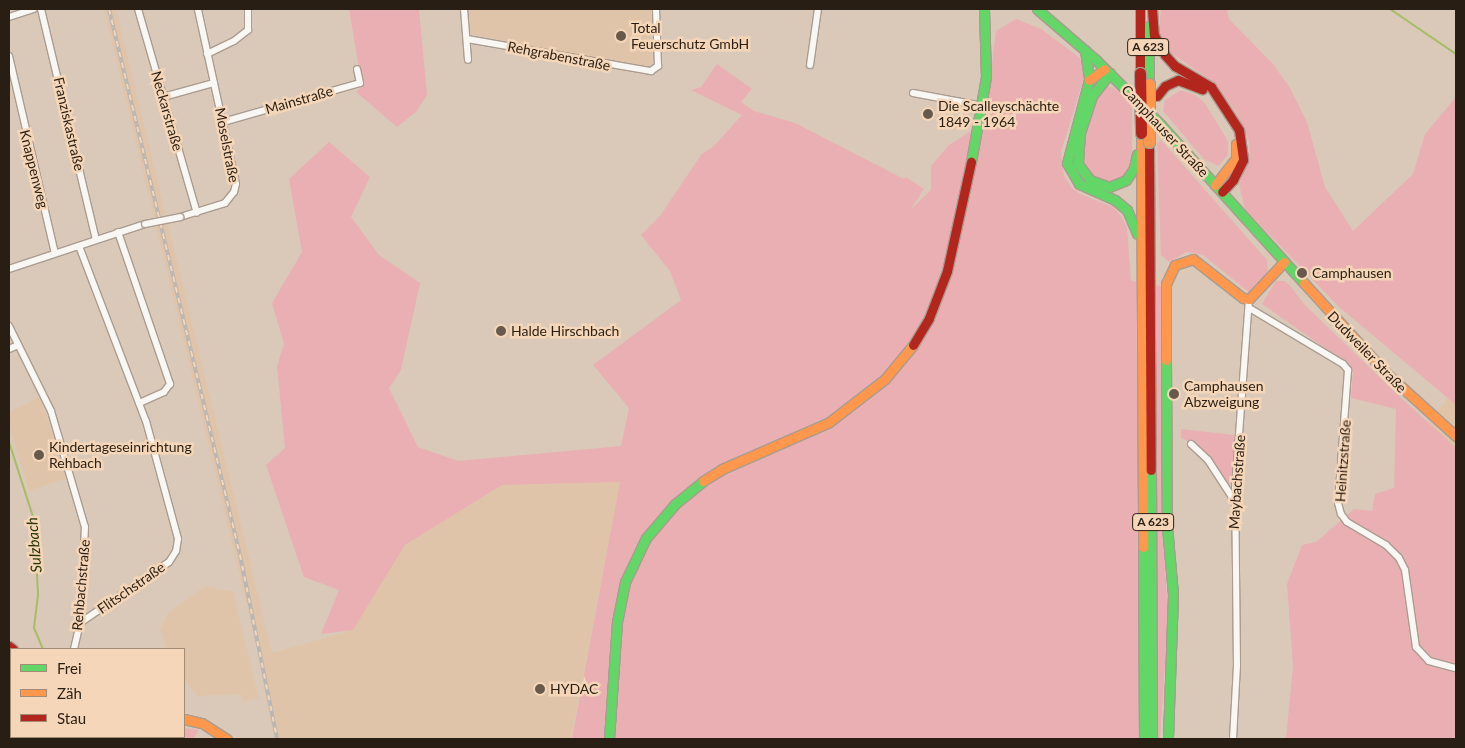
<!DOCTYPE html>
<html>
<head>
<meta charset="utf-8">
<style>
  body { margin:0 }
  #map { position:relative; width:1465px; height:748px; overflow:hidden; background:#dac9b9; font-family:Lato,sans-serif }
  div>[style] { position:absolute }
  .built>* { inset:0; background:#e0c4aa }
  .green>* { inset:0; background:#e9afb2 }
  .stream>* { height:2px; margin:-1px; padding:0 1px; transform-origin:1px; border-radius:1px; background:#a6bd66 }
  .roads { filter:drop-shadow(1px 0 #aa9c90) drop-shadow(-1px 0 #aa9c90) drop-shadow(0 1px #aa9c90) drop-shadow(0 -1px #aa9c90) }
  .street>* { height:6px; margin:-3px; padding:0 3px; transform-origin:3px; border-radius:3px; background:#f9f7f4 }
  .fast>* { height:9px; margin:-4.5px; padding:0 4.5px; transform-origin:4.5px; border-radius:4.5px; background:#63d668 }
  .slow>* { height:9px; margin:-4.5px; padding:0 4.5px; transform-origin:4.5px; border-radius:4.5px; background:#ff974d }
  .jam>* { height:9px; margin:-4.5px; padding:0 4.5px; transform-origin:4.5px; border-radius:4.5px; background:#b3261e }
  .rail>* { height:4px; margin-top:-2px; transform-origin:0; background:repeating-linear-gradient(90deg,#f5d6b8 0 5.5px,#bbb6b2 0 11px); box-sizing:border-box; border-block:1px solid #bbb6b2 }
  .bridges { filter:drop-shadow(1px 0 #aa9c90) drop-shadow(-1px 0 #aa9c90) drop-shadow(0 1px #aa9c90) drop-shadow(0 -1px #aa9c90) }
  .street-bridge>* { height:6px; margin:-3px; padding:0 3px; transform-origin:3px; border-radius:3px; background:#f9f7f4 }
  .slow-bridge>* { height:11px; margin:-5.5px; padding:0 5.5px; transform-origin:5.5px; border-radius:5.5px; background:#ff974d }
  .jam-bridge>* { height:11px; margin:-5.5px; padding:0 5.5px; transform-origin:5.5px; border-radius:5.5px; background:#b3261e }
  .dots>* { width:14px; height:14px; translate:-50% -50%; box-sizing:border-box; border:2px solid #f5d6b8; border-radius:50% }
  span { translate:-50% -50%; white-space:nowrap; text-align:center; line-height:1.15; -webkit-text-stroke:5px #f5d6b8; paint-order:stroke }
  .shield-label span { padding:1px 4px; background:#f5d6b8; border:1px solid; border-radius:4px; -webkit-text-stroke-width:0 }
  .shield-label { font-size:12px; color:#291e13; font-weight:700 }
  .poi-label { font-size:14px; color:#291e13 }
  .left { translate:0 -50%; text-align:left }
  .street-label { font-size:14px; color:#291e13 }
  .water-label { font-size:15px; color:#243403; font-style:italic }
  .frame { position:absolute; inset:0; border:10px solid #291e13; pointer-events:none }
  .legend { position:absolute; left:10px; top:648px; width:175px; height:90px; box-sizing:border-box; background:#f5d6b8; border:1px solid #a38c76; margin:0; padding:6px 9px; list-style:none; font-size:15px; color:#291e13 }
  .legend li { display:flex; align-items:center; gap:10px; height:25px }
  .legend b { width:25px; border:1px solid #a38c76 }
</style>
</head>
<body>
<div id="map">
  <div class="built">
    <div style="clip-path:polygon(104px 9px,116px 9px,272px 653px,353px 630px,405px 545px,502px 485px,620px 482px,571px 739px,274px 739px,256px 644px)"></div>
    <div style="clip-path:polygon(462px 9px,651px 9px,652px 66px,632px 65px,475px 35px,463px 32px)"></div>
    <div style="clip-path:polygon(1456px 389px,1456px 448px,1427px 422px)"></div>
    <div style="clip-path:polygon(40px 397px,67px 478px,29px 491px,9px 424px,9px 412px)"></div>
    <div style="clip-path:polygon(205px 586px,233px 592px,259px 698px,243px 702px,241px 694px,197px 696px,184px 679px,184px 649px,166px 649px,160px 629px,168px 613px)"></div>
  </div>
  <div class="green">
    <div style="clip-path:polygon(349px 9px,419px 9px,427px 95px,416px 112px,397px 127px,356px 92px,362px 86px)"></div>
    <div style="clip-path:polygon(1161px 9px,1227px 9px,1229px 19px,1273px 64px,1290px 88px,1307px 122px,1325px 187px,1353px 231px,1413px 174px,1425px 134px,1456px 97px,1456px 405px,1338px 306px,1245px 209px,1239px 185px,1250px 154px,1249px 141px,1236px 112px,1216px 84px,1167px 50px,1159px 34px)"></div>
    <div style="clip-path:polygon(1016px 19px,1041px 29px,1080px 58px,1086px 71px,1061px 152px,1064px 176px,1071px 187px,1080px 194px,1113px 207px,1121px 216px,1127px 227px,1131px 281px,1161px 286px,1163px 529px,1168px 618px,1160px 739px,572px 739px,620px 482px,502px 485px,405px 545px,353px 630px,321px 634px,339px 590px,304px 577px,266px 465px,285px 448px,277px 366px,284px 344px,272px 303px,302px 252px,289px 179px,329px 142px,370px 177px,351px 217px,379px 255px,420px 283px,401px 370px,389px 388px,418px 447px,458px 461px,621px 446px,629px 408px,593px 365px,681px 300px,670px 271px,641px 235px,660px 216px,701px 155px,714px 146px,742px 115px,691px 90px,701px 87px,717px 64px,752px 89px,741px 102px,754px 111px,795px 123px,904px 179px,906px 177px,924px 189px,910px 210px,931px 190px,931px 166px,949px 145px,985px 122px,996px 31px)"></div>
    <div style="clip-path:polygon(1105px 87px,1112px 87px,1132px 102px,1132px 162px,1122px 177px,1113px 182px,1103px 181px,1085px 171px,1081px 162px,1082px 147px,1100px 90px)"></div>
    <div style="clip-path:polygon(1181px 90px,1195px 95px,1204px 102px,1228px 141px,1228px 155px,1218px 166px,1204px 159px,1163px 111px,1165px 100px)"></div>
    <div style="clip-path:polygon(1161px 140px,1267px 260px,1268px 273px,1250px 293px,1203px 255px,1186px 252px,1169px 262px,1161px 255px,1157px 143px)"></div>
    <div style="clip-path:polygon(1276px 281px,1285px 281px,1292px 288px,1304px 304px,1399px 396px,1456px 448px,1456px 739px,1286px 739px,1293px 666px,1287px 584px,1302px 545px,1316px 542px,1354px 509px,1372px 511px,1375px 494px,1394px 488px,1396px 409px,1351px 398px,1353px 372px,1349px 365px,1262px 304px)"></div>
    <div style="clip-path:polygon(1181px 429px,1234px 435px,1233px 484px,1228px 483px,1198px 445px,1181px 438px)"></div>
    <div style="clip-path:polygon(9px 658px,11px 737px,49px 737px,49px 739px,9px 739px)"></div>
    <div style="clip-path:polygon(184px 728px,199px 730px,193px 739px,149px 739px,184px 737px)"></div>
  </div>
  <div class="stream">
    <div style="left:1390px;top:9px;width:80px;rotate:34.3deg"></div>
    <div style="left:9px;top:442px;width:82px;rotate:72.2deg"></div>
    <div style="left:34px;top:520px;width:75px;rotate:86.9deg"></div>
    <div style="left:38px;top:595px;width:33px;rotate:97deg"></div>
    <div style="left:34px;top:628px;width:23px;rotate:67deg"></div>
    <div style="left:37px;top:739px;width:2px;rotate:-63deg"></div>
  </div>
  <div class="roads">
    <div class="street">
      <div style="left:41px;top:9px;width:236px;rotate:76.6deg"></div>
      <div style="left:138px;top:9px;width:212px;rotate:73.9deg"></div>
      <div style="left:464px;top:9px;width:51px;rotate:85.5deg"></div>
      <div style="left:9px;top:17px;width:26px;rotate:-18deg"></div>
      <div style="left:467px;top:39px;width:187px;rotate:9.9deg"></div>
      <div style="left:651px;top:71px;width:9px;rotate:-36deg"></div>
      <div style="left:658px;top:66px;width:57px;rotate:-92deg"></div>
      <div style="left:207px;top:54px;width:30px;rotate:-26deg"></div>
      <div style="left:234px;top:41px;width:18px;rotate:-38deg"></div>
      <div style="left:248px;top:30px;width:21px;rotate:-90deg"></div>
      <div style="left:9px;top:56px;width:202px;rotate:76.9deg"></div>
      <div style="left:810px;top:65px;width:57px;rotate:-81.9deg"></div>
      <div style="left:913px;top:93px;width:71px;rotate:10.5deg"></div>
      <div style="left:163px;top:97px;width:53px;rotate:-15.4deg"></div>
      <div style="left:223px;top:122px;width:142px;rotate:-15.9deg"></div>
      <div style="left:360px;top:83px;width:14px;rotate:-102deg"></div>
      <div style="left:180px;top:217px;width:47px;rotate:-17.3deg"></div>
      <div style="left:225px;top:203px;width:14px;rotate:-51deg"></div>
      <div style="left:234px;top:192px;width:8px;rotate:-76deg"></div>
      <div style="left:236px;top:184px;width:179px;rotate:-102.3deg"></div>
      <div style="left:118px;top:232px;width:161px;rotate:71.1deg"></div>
      <div style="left:170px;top:384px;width:10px;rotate:127deg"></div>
      <div style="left:164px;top:392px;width:27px;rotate:156deg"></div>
      <div style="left:79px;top:246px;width:187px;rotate:69.1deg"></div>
      <div style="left:146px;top:421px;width:122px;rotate:74.8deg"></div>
      <div style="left:178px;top:539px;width:12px;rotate:99deg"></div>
      <div style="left:176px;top:551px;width:13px;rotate:122deg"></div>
      <div style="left:169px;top:562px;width:108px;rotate:145.6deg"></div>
      <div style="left:9px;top:269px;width:143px;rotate:-18.3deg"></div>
      <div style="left:1251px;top:309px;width:107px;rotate:30.9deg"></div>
      <div style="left:1343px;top:364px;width:8px;rotate:50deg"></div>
      <div style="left:1348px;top:370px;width:133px;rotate:94.3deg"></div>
      <div style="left:1338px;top:503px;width:11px;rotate:75deg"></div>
      <div style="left:1341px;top:514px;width:10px;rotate:53deg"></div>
      <div style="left:1347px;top:522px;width:45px;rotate:30.5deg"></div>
      <div style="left:1386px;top:545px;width:18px;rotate:45deg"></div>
      <div style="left:1399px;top:558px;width:13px;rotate:63deg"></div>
      <div style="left:1405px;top:570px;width:78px;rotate:81.9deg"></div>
      <div style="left:1416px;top:647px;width:19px;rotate:47deg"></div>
      <div style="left:1429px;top:661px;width:28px;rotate:15deg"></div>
      <div style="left:9px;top:326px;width:95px;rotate:63.7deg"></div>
      <div style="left:51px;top:411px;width:121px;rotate:73.7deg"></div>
      <div style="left:85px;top:527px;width:96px;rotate:93deg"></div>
      <div style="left:80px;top:623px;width:27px;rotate:103deg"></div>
      <div style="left:9px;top:349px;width:10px;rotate:-24deg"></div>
      <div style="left:1191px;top:444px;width:23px;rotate:43deg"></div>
      <div style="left:1208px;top:460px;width:48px;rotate:57deg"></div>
      <div style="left:1233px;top:739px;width:73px;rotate:-86.9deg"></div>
      <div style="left:1237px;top:666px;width:177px;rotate:-90.6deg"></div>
      <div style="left:1235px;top:489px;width:191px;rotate:-85.8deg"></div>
    </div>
    <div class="fast">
      <div style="left:1037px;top:9px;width:78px;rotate:40.8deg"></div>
      <div style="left:1096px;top:60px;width:92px;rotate:45deg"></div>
      <div style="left:1161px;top:125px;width:213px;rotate:47.9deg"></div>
      <div style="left:1149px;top:26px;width:58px;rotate:90deg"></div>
      <div style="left:1085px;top:50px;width:30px;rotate:82deg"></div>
      <div style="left:1089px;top:80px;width:86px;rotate:104.8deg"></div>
      <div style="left:1067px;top:163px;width:24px;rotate:60deg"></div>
      <div style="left:1079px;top:184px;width:39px;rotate:24deg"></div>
      <div style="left:1115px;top:200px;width:16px;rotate:40deg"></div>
      <div style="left:1127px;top:210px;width:26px;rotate:67deg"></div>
      <div style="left:1110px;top:73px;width:29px;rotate:128deg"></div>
      <div style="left:1092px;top:96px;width:39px;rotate:108deg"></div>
      <div style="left:1080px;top:133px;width:31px;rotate:94deg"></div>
      <div style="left:1078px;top:164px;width:20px;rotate:53deg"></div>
      <div style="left:1090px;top:180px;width:20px;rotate:20deg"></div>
      <div style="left:1109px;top:187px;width:18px;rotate:-22deg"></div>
      <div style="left:1126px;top:180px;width:14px;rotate:-56deg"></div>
      <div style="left:1134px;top:168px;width:14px;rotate:-78deg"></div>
      <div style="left:971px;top:162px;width:86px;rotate:-80deg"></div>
      <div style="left:986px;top:77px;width:68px;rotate:-91.7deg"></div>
      <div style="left:1166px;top:360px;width:166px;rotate:89.7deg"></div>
      <div style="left:1167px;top:526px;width:68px;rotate:85deg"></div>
      <div style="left:1173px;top:594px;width:145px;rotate:92deg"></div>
      <div style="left:1151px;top:470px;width:269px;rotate:89.8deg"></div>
      <div style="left:1143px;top:547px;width:192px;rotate:89.7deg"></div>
      <div style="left:609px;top:739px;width:117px;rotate:-86.1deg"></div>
      <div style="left:617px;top:622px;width:41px;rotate:-78.7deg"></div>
      <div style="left:625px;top:582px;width:49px;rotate:-64.5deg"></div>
      <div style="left:646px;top:538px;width:45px;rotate:-49.5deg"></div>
      <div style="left:675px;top:504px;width:36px;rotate:-39deg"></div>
    </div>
    <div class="slow">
      <div style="left:1089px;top:80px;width:19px;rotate:-35deg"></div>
      <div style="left:1141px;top:133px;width:414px;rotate:89.7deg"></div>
      <div style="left:1215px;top:185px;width:34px;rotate:-52deg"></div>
      <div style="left:1236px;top:158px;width:14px;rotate:-90deg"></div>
      <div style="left:1304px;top:283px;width:119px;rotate:47.7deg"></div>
      <div style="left:1384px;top:371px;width:97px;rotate:42.1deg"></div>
      <div style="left:1166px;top:360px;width:76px;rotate:-90deg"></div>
      <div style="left:1166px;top:284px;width:21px;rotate:-65deg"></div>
      <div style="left:1175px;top:265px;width:19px;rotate:-18deg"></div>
      <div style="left:1193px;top:259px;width:63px;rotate:38deg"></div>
      <div style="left:1243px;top:298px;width:6px;rotate:9deg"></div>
      <div style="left:1249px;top:299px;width:51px;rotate:-46.6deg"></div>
      <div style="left:703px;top:481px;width:22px;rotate:-32deg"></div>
      <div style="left:722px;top:469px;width:116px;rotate:-23.5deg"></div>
      <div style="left:828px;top:423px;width:72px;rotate:-37.7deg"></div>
      <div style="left:885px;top:379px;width:44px;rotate:-50.5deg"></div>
      <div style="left:184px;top:719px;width:18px;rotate:13deg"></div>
      <div style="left:202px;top:723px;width:30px;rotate:33deg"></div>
    </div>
    <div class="jam">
      <div style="left:1140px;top:9px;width:64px;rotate:90deg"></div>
      <div style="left:1152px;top:9px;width:26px;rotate:86deg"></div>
      <div style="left:1154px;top:35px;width:23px;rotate:61deg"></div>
      <div style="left:1165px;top:55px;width:15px;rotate:48deg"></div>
      <div style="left:1175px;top:66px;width:42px;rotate:30.3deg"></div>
      <div style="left:1211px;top:87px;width:51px;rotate:56.9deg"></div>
      <div style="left:1239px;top:130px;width:30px;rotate:82deg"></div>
      <div style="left:1243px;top:160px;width:22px;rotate:117deg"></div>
      <div style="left:1233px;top:180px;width:16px;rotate:133deg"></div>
      <div style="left:1157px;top:96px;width:13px;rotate:-51deg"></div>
      <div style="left:1165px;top:86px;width:14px;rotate:-25deg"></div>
      <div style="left:1178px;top:80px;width:26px;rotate:21deg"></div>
      <div style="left:1149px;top:142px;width:328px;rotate:89.7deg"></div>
      <div style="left:913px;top:345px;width:31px;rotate:-59deg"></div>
      <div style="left:929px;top:318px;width:50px;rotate:-69deg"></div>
      <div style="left:947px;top:271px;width:112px;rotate:-77.6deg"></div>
      <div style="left:9px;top:646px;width:5px;rotate:37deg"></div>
    </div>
  </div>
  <div class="rail">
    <div style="left:109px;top:9px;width:561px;rotate:76.51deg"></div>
    <div style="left:240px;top:555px;width:188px;rotate:78.6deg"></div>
  </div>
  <div class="bridges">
    <div class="street-bridge">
      <div style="left:145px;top:224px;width:36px;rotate:-11deg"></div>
    </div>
    <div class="slow-bridge">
      <div style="left:1149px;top:84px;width:58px;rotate:90deg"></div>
    </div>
    <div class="jam-bridge">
      <div style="left:1140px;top:73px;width:60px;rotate:89deg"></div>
    </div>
  </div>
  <div class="dots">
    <div style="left:621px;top:36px;background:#675a4d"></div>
    <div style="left:928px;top:114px;background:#675a4d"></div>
    <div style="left:1302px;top:273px;background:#675a4d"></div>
    <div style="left:501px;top:331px;background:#675a4d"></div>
    <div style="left:1174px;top:394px;background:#675a4d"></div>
    <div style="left:39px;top:455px;background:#675a4d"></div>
    <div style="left:540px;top:689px;background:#675a4d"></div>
  </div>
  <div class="shield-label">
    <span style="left:1148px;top:47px">A 623</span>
    <span style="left:1153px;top:522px">A 623</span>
  </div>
  <div class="poi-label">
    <span class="left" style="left:631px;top:36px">Total<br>Feuerschutz GmbH</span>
    <span class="left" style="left:938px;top:114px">Die Scalleyschächte<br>1849 - 1964</span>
    <span class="left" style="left:1312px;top:273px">Camphausen</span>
    <span class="left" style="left:511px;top:331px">Halde Hirschbach</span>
    <span class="left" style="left:1184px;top:394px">Camphausen<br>Abzweigung</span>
    <span class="left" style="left:49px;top:455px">Kindertageseinrichtung<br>Rehbach</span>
    <span class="left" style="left:550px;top:689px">HYDAC</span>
  </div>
  <div class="street-label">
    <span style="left:559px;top:56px;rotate:11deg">Rehgrabenstraße</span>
    <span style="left:299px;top:100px;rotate:-16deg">Mainstraße</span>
    <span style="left:167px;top:111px;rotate:74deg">Neckarstraße</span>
    <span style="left:69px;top:124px;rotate:77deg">Franziskastraße</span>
    <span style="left:1165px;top:131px;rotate:47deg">Camphauser Straße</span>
    <span style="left:227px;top:145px;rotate:79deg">Moselstraße</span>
    <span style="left:34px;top:169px;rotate:76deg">Knappenweg</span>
    <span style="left:1367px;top:352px;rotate:46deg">Dudweiler Straße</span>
    <span style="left:1343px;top:461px;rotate:-86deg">Heinitzstraße</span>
    <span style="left:1237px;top:482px;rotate:-86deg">Maybachstraße</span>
    <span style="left:81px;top:585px;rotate:-85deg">Rehbachstraße</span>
    <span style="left:131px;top:588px;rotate:-35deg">Flitschstraße</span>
  </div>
  <div class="water-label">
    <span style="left:34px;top:545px;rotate:-95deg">Sulzbach</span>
  </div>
  <div class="frame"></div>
  <ul class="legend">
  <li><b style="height:6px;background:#63d668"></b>Frei</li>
  <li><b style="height:6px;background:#ff974d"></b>Zäh</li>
  <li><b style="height:6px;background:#b3261e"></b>Stau</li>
  </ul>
</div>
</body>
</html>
